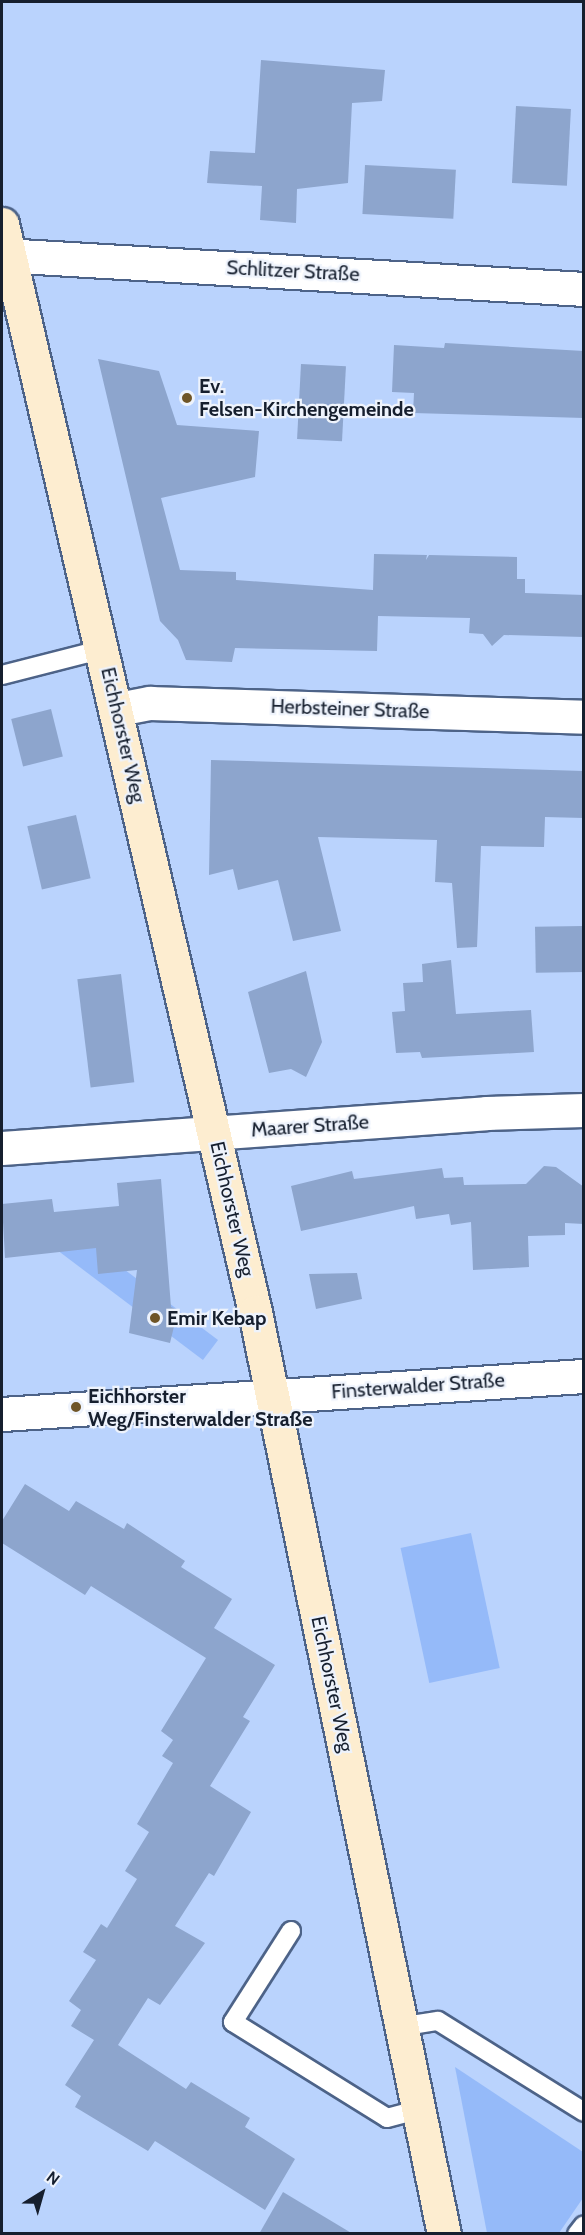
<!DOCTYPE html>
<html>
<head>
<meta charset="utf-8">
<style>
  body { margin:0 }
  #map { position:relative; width:585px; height:2235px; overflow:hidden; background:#bad3fd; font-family:Cabin,sans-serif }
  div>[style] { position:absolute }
  .green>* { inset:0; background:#95baf9; transform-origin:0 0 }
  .building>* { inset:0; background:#8da5cd; transform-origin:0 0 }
  .roads { filter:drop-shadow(2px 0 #4d6388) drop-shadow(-2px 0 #4d6388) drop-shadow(0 2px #4d6388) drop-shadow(0 -2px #4d6388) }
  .service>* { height:18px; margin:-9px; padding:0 9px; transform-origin:9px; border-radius:9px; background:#fff }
  .minor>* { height:33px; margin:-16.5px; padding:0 16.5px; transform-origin:16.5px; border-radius:16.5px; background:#fff }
  .tertiary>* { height:33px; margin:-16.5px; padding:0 16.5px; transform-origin:16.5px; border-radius:16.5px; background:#fff }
  .secondary>* { height:33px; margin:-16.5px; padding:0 16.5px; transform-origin:16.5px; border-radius:16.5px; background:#fdedd0 }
  .dots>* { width:16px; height:16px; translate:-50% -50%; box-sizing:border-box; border:3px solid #eef3fc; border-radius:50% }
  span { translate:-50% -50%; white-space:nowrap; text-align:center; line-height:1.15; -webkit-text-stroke:4.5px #eef3fc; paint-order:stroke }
  .street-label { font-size:20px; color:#161f2e }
  .poi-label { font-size:20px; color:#161f2e; font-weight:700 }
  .left { translate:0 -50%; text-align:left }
  .frame { position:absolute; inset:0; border:3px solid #161f2e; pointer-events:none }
  .north { position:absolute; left:12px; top:2163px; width:60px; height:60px; -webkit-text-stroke:4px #eef3fc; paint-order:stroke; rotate:37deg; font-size:16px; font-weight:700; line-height:24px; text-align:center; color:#161f2e }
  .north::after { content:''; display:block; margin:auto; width:21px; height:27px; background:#161f2e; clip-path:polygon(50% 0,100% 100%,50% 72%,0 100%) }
</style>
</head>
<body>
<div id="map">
  <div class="green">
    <div style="left:218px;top:1340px;width:25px;height:217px;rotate:127deg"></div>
    <div style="left:471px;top:1533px;width:138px;height:72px;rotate:78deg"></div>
    <div style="clip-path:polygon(455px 2067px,583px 2152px,583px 2198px,559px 2233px,487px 2233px)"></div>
  </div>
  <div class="building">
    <div style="clip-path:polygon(261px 60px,385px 70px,382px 101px,352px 103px,348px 183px,297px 189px,296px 223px,260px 220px,262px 186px,207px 183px,210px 151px,255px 153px)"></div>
    <div style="left:516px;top:106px;width:55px;height:77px;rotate:3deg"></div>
    <div style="left:365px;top:165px;width:91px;height:49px;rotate:3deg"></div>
    <div style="clip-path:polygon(445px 343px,584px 351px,584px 418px,413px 413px,414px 393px,392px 392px,394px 345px,444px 348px)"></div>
    <div style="clip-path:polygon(98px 359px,159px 371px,177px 425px,259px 431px,255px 477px,161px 498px,180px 570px,236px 572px,236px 580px,373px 590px,374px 554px,427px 555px,426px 560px,429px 555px,517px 557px,517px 579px,525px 579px,525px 593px,584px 595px,584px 637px,504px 635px,492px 646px,483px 634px,469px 633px,470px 618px,378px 616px,377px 651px,235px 648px,232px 662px,186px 660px,178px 640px,160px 621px)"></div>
    <div style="left:301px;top:364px;width:45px;height:75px;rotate:3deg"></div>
    <div style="left:51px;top:709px;width:49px;height:41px;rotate:76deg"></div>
    <div style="clip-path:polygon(211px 760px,584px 771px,584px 818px,545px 817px,544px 847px,481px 846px,477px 947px,457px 948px,452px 883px,435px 882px,437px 840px,318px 837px,341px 931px,293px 941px,278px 880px,238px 890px,233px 869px,209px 875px)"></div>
    <div style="left:76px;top:815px;width:65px;height:50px;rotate:77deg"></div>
    <div style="left:583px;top:926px;width:46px;height:48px;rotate:89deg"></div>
    <div style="clip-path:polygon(451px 960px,456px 1014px,531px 1010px,534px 1052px,422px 1058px,420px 1052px,396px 1053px,392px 1012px,405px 1011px,403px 983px,423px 982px,422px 964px)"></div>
    <div style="clip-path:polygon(306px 971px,322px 1042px,306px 1077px,291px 1069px,269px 1073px,248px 992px)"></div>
    <div style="left:121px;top:974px;width:109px;height:44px;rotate:83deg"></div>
    <div style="clip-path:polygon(544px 1166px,556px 1167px,584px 1187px,584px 1224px,565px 1223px,565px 1235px,528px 1236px,529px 1267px,473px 1270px,471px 1222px,451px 1225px,449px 1214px,416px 1219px,414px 1206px,301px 1231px,291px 1186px,352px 1171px,354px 1179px,442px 1168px,444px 1178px,463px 1177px,464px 1185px,526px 1184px)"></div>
    <div style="clip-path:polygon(161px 1179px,171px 1307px,178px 1310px,170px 1343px,129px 1333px,137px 1270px,98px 1274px,96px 1248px,5px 1258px,2px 1204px,52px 1199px,54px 1212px,119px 1206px,117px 1183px)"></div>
    <div style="clip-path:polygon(357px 1273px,362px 1299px,316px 1309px,309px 1274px)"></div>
    <div style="clip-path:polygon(25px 1484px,69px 1511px,76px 1501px,124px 1529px,127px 1523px,185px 1561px,181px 1567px,232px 1599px,214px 1628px,275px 1665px,243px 1717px,250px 1721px,210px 1786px,251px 1812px,214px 1876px,209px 1873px,175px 1926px,205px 1943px,160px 2005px,148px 1998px,118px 2045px,186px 2089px,191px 2082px,250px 2118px,245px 2127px,295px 2159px,265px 2210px,155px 2141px,148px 2151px,75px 2107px,81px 2096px,65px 2085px,94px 2040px,71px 2026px,81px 2010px,69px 2001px,96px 1960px,83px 1952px,101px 1924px,107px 1928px,137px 1879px,125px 1871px,149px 1832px,137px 1824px,173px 1763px,162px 1756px,173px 1740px,161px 1731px,206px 1658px,91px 1586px,85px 1595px,2px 1543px,2px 1521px)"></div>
    <div style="clip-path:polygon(283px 2192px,353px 2234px,259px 2234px)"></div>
  </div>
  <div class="roads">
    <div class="service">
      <div style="left:2px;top:675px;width:105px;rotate:-14.3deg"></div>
      <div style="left:291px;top:1931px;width:108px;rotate:122.5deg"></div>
      <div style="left:233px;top:2022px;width:181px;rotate:31.9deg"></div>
      <div style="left:387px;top:2118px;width:35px;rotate:-15deg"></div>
      <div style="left:405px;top:2026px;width:33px;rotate:-9deg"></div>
      <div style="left:438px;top:2021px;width:172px;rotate:31.9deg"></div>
      <div style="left:577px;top:2234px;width:11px;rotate:-52deg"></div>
    </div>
    <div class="minor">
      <div style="left:2px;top:255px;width:583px;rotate:3.34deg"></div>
      <div style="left:118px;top:709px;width:33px;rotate:-11deg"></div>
      <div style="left:150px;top:703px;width:434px;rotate:1.8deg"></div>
      <div style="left:2px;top:1148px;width:485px;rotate:-4.1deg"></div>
      <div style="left:486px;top:1113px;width:98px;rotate:-1.8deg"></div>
    </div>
    <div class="tertiary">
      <div style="left:2px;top:1414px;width:583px;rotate:-3.74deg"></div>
    </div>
    <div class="secondary">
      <div style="left:2px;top:224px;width:1117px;rotate:76.91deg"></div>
      <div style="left:255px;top:1312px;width:941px;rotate:78.42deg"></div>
    </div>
  </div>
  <div class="dots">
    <div style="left:187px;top:398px;background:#6f5527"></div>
    <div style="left:155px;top:1318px;background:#6f5527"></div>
    <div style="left:76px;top:1407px;background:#6f5527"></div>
  </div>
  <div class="street-label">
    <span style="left:293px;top:271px;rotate:3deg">Schlitzer Straße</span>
    <span style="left:350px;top:709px;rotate:2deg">Herbsteiner Straße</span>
    <span style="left:123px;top:735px;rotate:77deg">Eichhorster Weg</span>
    <span style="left:310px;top:1126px;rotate:-4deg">Maarer Straße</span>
    <span style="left:232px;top:1209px;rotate:77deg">Eichhorster Weg</span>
    <span style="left:418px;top:1386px;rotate:-4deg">Finsterwalder Straße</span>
    <span style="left:332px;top:1684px;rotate:78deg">Eichhorster Weg</span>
  </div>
  <div class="poi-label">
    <span class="left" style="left:199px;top:398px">Ev.<br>Felsen-Kirchengemeinde</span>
    <span class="left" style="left:167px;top:1318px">Emir Kebap</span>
    <span class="left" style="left:88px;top:1408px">Eichhorster<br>Weg/Finsterwalder Straße</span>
  </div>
  <div class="frame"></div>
  <div class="north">N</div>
</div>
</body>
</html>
